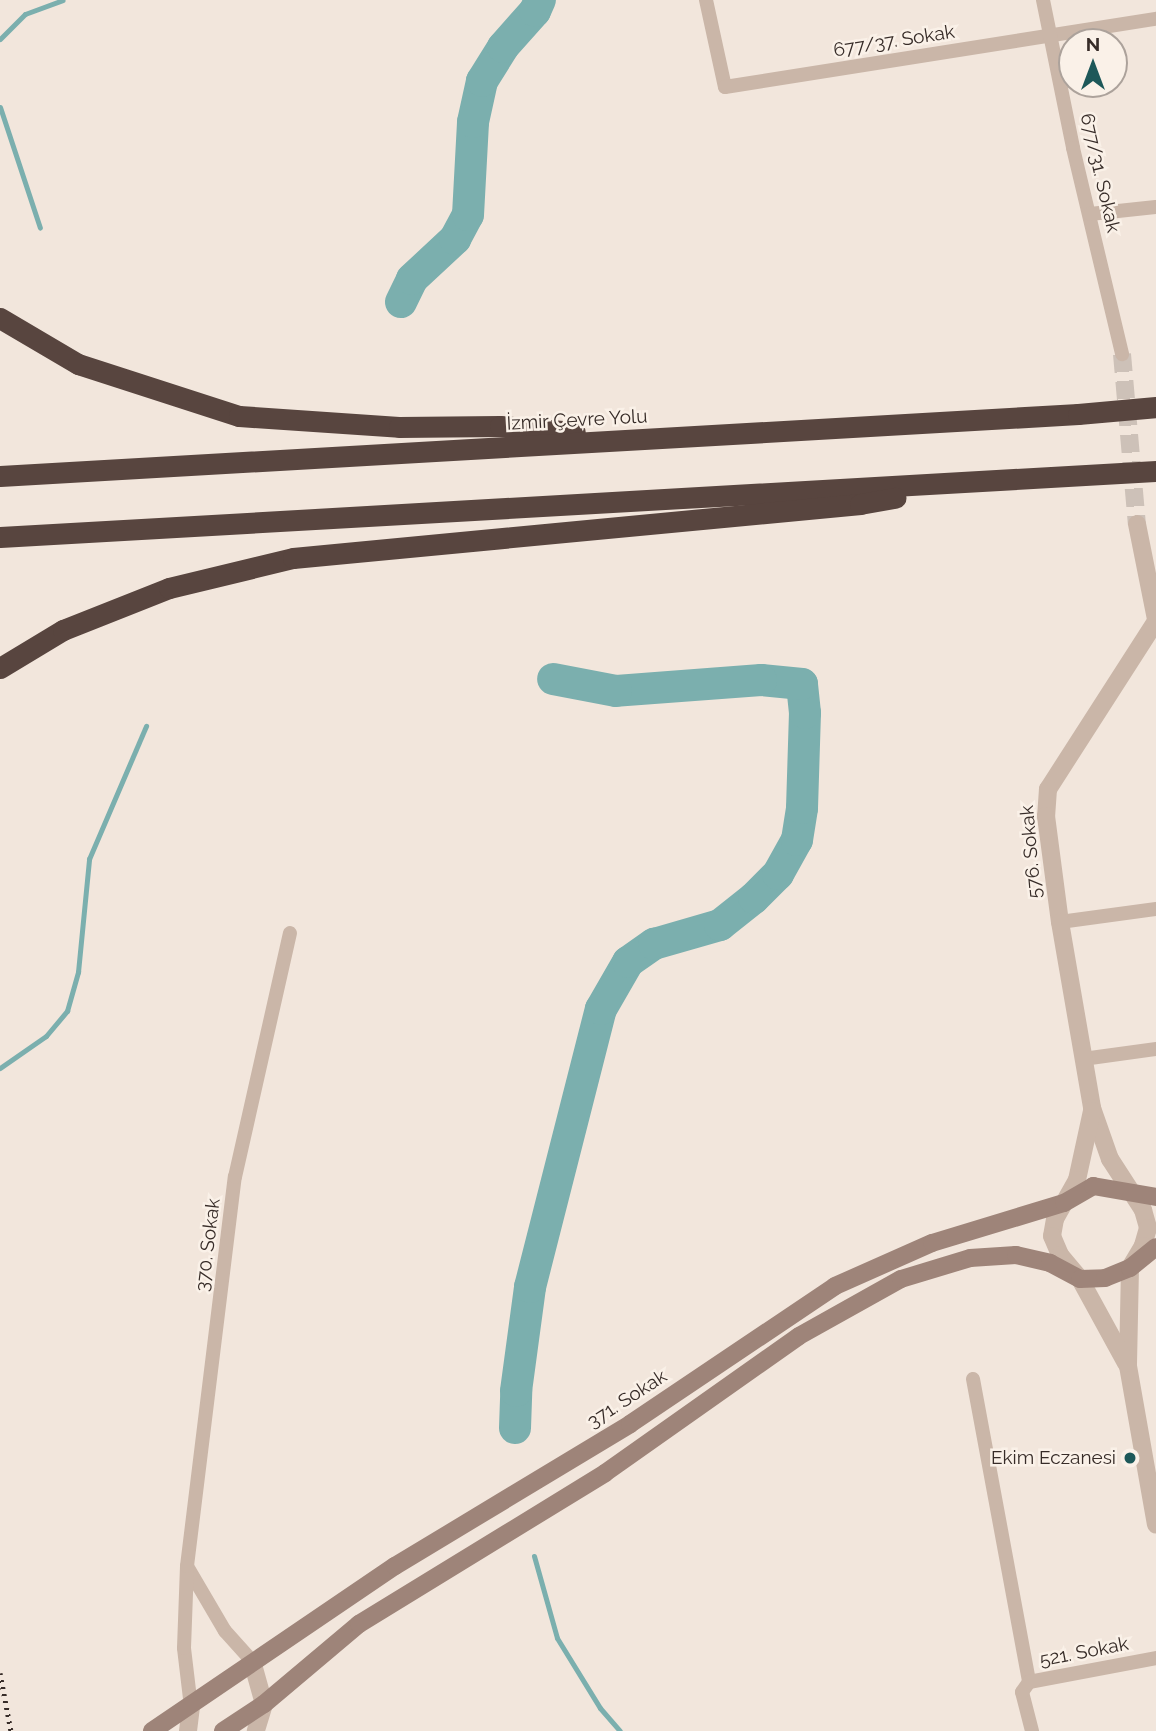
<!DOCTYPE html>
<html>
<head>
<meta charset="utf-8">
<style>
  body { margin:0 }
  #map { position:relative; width:1156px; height:1731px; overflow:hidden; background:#f2e6dc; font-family:Raleway,sans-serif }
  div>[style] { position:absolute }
  .stream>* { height:5px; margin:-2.5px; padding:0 2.5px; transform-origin:2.5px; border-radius:2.5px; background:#7bafae }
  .river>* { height:32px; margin:-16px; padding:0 16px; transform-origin:16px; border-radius:16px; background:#7bafae }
  .tertiary-tunnel>* { height:18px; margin-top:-9px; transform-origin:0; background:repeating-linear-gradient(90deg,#cdc1b8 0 18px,transparent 0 27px) }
  .minor>* { height:14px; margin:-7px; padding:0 7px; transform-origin:7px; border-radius:7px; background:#cab6a8 }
  .tertiary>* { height:18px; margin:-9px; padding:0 9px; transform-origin:9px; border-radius:9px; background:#cab6a8 }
  .secondary>* { height:18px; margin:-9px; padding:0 9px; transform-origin:9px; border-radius:9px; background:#9e8479 }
  .motorway>* { height:21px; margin:-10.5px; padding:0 10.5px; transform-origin:10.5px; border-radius:10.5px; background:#58453f }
  .rail>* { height:5px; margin-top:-2.5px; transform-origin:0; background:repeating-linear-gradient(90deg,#372c28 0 2px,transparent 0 7px) }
  .dots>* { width:19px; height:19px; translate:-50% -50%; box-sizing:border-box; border:4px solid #faf1e8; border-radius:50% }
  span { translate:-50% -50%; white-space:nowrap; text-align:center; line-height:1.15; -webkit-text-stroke:5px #faf1e8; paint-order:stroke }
  .street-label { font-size:19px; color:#372c28 }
  .poi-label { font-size:19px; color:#372c28 }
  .right { translate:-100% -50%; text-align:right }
  .north { position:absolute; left:1058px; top:28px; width:70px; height:70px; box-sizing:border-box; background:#faf1e8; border:2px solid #aca29b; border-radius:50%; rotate:0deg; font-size:19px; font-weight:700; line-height:28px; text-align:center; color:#372c28 }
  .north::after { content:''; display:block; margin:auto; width:24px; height:32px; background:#1d5859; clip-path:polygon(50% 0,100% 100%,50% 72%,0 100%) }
</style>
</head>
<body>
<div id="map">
  <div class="stream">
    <div style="left:0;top:39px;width:35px;rotate:-45deg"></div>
    <div style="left:25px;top:14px;width:40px;rotate:-20.2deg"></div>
    <div style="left:0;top:107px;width:127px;rotate:71.7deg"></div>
    <div style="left:0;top:1068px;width:56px;rotate:-34.8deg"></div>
    <div style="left:46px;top:1036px;width:33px;rotate:-50deg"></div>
    <div style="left:67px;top:1011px;width:41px;rotate:-74.2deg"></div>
    <div style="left:78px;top:972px;width:114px;rotate:-84.4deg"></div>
    <div style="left:89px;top:859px;width:145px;rotate:-66.8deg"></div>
    <div style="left:534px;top:1556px;width:85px;rotate:74.3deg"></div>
    <div style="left:557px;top:1638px;width:82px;rotate:58.4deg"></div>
    <div style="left:600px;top:1708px;width:30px;rotate:49deg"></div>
  </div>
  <div class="river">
    <div style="left:401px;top:302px;width:25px;rotate:-64deg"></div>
    <div style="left:412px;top:279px;width:59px;rotate:-42.9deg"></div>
    <div style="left:455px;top:239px;width:27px;rotate:-62deg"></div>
    <div style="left:468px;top:215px;width:93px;rotate:-86.9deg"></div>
    <div style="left:473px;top:122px;width:42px;rotate:-77.6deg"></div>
    <div style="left:482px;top:81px;width:40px;rotate:-58deg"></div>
    <div style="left:503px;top:47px;width:48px;rotate:-48.4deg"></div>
    <div style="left:535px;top:11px;width:12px;rotate:-66deg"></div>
    <div style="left:515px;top:1428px;width:37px;rotate:-88deg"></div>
    <div style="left:516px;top:1391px;width:105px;rotate:-82.3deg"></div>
    <div style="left:530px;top:1287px;width:287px;rotate:-75.7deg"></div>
    <div style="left:601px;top:1009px;width:54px;rotate:-60.1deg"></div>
    <div style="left:628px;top:962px;width:32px;rotate:-35deg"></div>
    <div style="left:654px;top:944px;width:69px;rotate:-16.1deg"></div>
    <div style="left:720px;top:925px;width:43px;rotate:-38.5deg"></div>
    <div style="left:754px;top:898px;width:34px;rotate:-45deg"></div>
    <div style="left:778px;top:874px;width:39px;rotate:-61deg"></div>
    <div style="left:797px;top:840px;width:32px;rotate:-81deg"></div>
    <div style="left:802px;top:808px;width:95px;rotate:-88.2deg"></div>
    <div style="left:805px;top:713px;width:29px;rotate:-96deg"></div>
    <div style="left:802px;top:684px;width:41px;rotate:-174.4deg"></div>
    <div style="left:761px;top:680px;width:145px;rotate:175.7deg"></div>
    <div style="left:616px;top:691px;width:64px;rotate:-169.2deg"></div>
  </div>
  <div class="tertiary-tunnel">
    <div style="left:1122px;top:354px;width:171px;rotate:85deg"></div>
  </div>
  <div class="minor">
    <div style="left:706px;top:0;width:89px;rotate:77.7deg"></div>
    <div style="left:725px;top:87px;width:436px;rotate:-9deg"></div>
    <div style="left:1043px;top:0;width:151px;rotate:78.5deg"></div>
    <div style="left:1073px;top:148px;width:212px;rotate:76.6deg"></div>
    <div style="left:1090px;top:214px;width:66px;rotate:-6.1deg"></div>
    <div style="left:1060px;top:922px;width:97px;rotate:-7.7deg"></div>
    <div style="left:1083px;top:1059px;width:74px;rotate:-7.8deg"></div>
    <div style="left:973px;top:1379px;width:308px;rotate:79.5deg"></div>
    <div style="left:188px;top:1568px;width:73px;rotate:59.6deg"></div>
    <div style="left:225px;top:1631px;width:40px;rotate:48deg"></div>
    <div style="left:191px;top:1707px;width:59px;rotate:-96.8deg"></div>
    <div style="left:184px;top:1648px;width:82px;rotate:-87.9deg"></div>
    <div style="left:187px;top:1566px;width:392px;rotate:-83deg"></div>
    <div style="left:235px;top:1177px;width:250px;rotate:-77.3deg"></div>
    <div style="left:1032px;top:1731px;width:40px;rotate:-104.4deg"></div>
    <div style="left:1022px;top:1692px;width:12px;rotate:-55deg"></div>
    <div style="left:1029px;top:1682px;width:129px;rotate:-10.7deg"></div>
  </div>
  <div class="tertiary">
    <div style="left:1137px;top:524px;width:97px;rotate:78.7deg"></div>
    <div style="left:1156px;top:621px;width:200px;rotate:122.7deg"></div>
    <div style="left:1048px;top:789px;width:27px;rotate:94deg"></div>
    <div style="left:1046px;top:816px;width:107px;rotate:82.5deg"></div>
    <div style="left:1060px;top:922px;width:189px;rotate:80.2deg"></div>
    <div style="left:1092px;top:1108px;width:54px;rotate:70.6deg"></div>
    <div style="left:1110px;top:1159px;width:61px;rotate:57.1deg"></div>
    <div style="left:1143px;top:1210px;width:19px;rotate:74deg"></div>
    <div style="left:1148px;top:1228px;width:19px;rotate:106deg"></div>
    <div style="left:1143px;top:1246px;width:26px;rotate:121deg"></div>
    <div style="left:1130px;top:1268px;width:98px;rotate:91.2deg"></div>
    <div style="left:1128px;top:1366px;width:161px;rotate:80deg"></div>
    <div style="left:1092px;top:1111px;width:71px;rotate:102.3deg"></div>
    <div style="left:1077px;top:1180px;width:45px;rotate:119.4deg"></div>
    <div style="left:1055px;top:1219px;width:17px;rotate:100deg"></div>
    <div style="left:1052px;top:1236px;width:21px;rotate:67deg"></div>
    <div style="left:1060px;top:1255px;width:31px;rotate:50deg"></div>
    <div style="left:1080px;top:1279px;width:96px;rotate:61.3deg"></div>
    <div style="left:252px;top:1661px;width:45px;rotate:74.4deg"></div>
    <div style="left:264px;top:1704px;width:28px;rotate:107deg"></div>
    <div style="left:188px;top:1731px;width:24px;rotate:-83deg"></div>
  </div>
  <div class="secondary">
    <div style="left:152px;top:1731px;width:294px;rotate:-34.2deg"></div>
    <div style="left:395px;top:1566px;width:275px;rotate:-31.1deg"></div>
    <div style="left:630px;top:1424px;width:247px;rotate:-33.9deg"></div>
    <div style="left:835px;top:1286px;width:106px;rotate:-23.9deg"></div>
    <div style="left:932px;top:1243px;width:138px;rotate:-16.9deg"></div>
    <div style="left:1064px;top:1203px;width:34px;rotate:-30deg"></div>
    <div style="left:1093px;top:1186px;width:64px;rotate:9.9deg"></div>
    <div style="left:223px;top:1731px;width:49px;rotate:-33.4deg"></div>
    <div style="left:264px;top:1704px;width:124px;rotate:-40.1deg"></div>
    <div style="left:359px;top:1624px;width:289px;rotate:-31.5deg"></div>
    <div style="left:605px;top:1473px;width:237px;rotate:-35.2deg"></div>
    <div style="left:799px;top:1336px;width:117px;rotate:-29.2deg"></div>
    <div style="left:901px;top:1279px;width:72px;rotate:-16.9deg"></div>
    <div style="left:970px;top:1258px;width:46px;rotate:-3.7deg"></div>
    <div style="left:1016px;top:1255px;width:35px;rotate:13deg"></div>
    <div style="left:1050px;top:1263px;width:34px;rotate:28deg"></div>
    <div style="left:1080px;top:1279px;width:25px;rotate:-2deg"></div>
    <div style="left:1105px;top:1278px;width:27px;rotate:-22deg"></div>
    <div style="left:1130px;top:1268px;width:33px;rotate:-39deg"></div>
  </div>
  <div class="motorway">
    <div style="left:0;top:318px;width:91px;rotate:30.5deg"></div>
    <div style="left:78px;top:364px;width:169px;rotate:17.9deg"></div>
    <div style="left:239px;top:416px;width:160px;rotate:3.9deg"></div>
    <div style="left:399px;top:427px;width:101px;rotate:-0.6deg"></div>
    <div style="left:500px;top:426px;width:75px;rotate:4.6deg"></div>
    <div style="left:0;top:476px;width:1080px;rotate:-3.29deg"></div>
    <div style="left:1078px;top:414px;width:78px;rotate:-5.1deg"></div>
    <div style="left:0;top:537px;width:1158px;rotate:-3.27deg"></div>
    <div style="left:0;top:668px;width:74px;rotate:-31.1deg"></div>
    <div style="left:63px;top:630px;width:114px;rotate:-21.6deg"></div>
    <div style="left:169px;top:588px;width:128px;rotate:-13.6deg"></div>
    <div style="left:293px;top:558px;width:570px;rotate:-5.44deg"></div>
    <div style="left:860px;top:504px;width:36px;rotate:-10deg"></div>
  </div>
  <div class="rail">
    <div style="left:0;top:1673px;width:59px;rotate:79.3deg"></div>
  </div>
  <div class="dots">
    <div style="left:1130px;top:1458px;background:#1d5859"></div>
  </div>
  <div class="street-label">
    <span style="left:894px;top:41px;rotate:-9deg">677/37. Sokak</span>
    <span style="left:1100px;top:173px;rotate:77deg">677/31. Sokak</span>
    <span style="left:577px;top:420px;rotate:-3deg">İzmir Çevre Yolu</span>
    <span style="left:1031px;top:852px;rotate:-95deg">576. Sokak</span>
    <span style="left:208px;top:1245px;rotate:-83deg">370. Sokak</span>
    <span style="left:627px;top:1399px;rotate:-33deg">371. Sokak</span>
    <span style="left:1084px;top:1652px;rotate:-11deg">521. Sokak</span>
  </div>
  <div class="poi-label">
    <span class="right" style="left:1116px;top:1458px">Ekim Eczanesi</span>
  </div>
  <div class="north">N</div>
</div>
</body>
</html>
